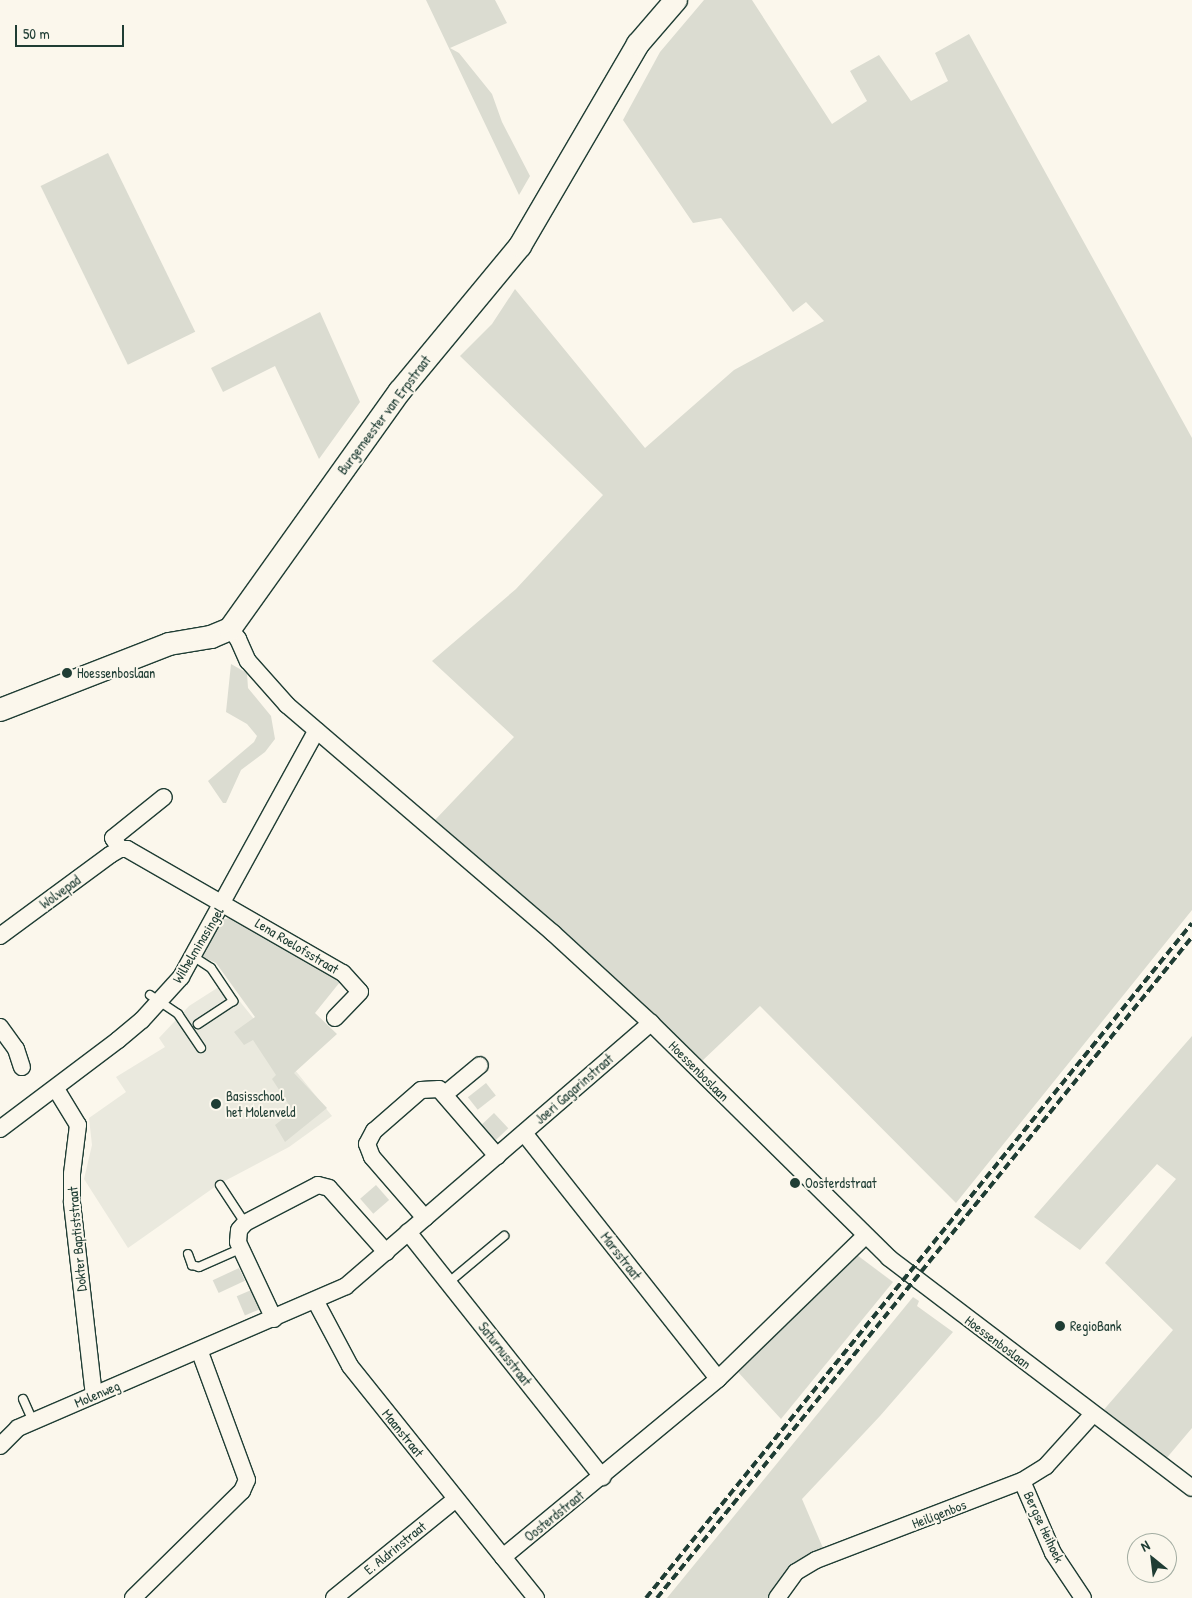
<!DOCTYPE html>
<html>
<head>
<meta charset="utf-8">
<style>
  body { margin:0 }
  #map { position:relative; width:1192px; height:1598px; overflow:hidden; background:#fbf7ec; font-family:"Patrick Hand",sans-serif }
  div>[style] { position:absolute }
  .built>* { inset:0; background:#eae9de }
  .green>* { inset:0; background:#dbdcd1; transform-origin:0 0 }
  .roads { filter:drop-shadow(1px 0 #1f3d34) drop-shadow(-1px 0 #1f3d34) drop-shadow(0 1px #1f3d34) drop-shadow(0 -1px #1f3d34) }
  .lane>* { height:8px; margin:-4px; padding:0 4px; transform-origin:4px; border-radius:4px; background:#fbf7ec }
  .street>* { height:16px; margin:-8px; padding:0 8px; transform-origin:8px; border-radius:8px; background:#fbf7ec }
  .secondary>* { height:22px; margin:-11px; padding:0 11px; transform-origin:11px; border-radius:11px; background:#fbf7ec }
  .rail>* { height:4px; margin-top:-2px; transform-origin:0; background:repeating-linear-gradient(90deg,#1f3d34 0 8px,transparent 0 12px) }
  .dots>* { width:14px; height:14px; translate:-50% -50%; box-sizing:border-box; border:2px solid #fbf7ec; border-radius:50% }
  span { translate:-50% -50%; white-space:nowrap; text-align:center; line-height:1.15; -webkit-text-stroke:4px #fbf7ec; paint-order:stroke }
  .street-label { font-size:14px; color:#1f3d34 }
  .poi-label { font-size:14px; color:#1f3d34 }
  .left { translate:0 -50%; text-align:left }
  .north { position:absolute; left:1127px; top:1533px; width:50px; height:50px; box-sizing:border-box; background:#fbf7ec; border:1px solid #a3ada2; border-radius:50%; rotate:331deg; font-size:14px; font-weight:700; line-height:20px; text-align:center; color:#1f3d34 }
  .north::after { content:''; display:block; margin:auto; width:18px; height:22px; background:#1f3d34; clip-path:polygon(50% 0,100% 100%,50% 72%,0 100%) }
  .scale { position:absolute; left:15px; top:25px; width:109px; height:22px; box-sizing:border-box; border:2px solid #1f3d34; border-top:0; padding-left:6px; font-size:15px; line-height:18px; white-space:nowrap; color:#1f3d34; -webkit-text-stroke:4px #fbf7ec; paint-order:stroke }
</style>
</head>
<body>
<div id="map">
  <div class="built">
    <div style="clip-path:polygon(225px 983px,332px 1116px,289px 1147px,219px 1184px,128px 1248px,84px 1179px,92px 1145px,89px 1118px,126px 1092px,116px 1077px,165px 1047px,159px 1038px,189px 1006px)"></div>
  </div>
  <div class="green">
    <div style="clip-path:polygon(426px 0,495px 0,507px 23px,450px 48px,459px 53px,492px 94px,502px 122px,530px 176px,519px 195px)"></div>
    <div style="clip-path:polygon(704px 0,752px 0,832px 124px,867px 101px,850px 71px,879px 55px,911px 101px,948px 81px,935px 53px,969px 34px,1192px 438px,1192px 910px,956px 1203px,760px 1006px,701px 1062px,538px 909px,435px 820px,514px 737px,432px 661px,516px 589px,603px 495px,460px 356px,492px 324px,515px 289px,645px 448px,734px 370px,824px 321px,806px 302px,793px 312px,721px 218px,693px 223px,623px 120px,660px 52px)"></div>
    <div style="left:108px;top:153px;width:199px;height:75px;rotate:64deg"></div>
    <div style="clip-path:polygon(320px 312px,360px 402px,319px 459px,275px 366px,223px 392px,211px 368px)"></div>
    <div style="clip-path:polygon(231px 664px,247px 673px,248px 688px,271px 716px,275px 739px,265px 752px,241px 770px,226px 803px,223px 803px,208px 781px,254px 742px,257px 736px,247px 724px,226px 712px)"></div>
    <div style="clip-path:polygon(233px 917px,340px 982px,315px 1013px,337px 1034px,294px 1073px,327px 1108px,285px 1142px,275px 1125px,293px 1111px,272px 1079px,276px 1075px,253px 1040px,244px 1045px,234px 1032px,255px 1017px,216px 963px,203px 957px,221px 920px)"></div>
    <div style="clip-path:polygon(1192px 1036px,1192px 1428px,1165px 1460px,1101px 1413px,1173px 1330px,1105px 1263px,1176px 1179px,1157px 1164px,1080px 1250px,1034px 1217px)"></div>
    <div style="left:486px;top:1083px;width:16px;height:23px;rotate:52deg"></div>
    <div style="left:494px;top:1113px;width:21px;height:20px;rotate:47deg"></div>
    <div style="left:376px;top:1185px;width:20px;height:21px;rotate:49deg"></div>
    <div style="clip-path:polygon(857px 1255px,893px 1282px,781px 1419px,738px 1372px)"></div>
    <div style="left:239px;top:1268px;width:14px;height:29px;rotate:65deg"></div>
    <div style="left:256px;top:1288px;width:21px;height:21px;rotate:67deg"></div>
    <div style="clip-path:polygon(913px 1297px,919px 1301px,917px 1306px,953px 1332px,880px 1416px,802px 1499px,823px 1548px,799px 1561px,768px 1598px,667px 1598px)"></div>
  </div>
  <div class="roads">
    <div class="lane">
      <div style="left:194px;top:957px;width:20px;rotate:33deg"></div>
      <div style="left:211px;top:968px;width:40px;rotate:56deg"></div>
      <div style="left:233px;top:1001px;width:42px;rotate:146.7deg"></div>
      <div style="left:150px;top:995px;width:34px;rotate:34deg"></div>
      <div style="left:178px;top:1014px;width:41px;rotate:55.9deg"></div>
      <div style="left:220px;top:1185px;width:45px;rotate:56.7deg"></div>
      <div style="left:188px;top:1254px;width:12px;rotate:70deg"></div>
      <div style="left:192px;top:1265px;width:7px;rotate:16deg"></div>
      <div style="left:199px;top:1267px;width:47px;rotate:-23.8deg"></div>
      <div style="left:449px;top:1282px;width:72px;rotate:-39.9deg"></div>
      <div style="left:23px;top:1399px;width:24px;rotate:66deg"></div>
    </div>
    <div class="street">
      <div style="left:230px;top:629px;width:13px;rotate:51deg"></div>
      <div style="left:238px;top:639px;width:24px;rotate:66deg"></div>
      <div style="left:248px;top:661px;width:59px;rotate:48.4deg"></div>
      <div style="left:287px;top:705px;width:350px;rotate:40.6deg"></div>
      <div style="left:553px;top:933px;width:133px;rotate:42.6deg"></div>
      <div style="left:651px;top:1023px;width:334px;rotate:44.6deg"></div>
      <div style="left:889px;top:1258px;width:380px;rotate:37.2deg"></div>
      <div style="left:120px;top:849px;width:13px;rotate:-122deg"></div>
      <div style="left:113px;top:838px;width:65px;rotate:-38.8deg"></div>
      <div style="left:0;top:936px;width:137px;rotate:-36.4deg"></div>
      <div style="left:110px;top:855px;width:12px;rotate:-31deg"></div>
      <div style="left:120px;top:849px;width:7px"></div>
      <div style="left:127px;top:849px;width:249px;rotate:29.9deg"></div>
      <div style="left:343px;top:973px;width:25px;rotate:48deg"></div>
      <div style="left:360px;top:992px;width:36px;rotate:134deg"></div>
      <div style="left:0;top:1027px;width:27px;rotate:54deg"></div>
      <div style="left:16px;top:1049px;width:19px;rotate:72deg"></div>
      <div style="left:56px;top:1089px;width:42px;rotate:58.6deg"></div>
      <div style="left:78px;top:1125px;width:49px;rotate:97deg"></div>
      <div style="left:72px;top:1174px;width:29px;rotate:90deg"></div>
      <div style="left:72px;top:1203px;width:193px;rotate:83.5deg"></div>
      <div style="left:445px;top:1094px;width:45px;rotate:-39.6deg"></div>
      <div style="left:0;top:1129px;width:148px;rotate:-37deg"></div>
      <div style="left:118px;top:1040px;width:31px;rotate:-40deg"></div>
      <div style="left:142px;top:1020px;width:58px;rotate:-47.8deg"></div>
      <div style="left:181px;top:977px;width:281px;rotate:-61.2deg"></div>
      <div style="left:524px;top:1133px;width:313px;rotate:51.7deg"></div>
      <div style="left:425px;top:1218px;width:81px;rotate:-131deg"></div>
      <div style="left:372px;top:1157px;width:14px;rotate:-111deg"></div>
      <div style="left:367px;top:1144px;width:15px;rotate:-62deg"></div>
      <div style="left:374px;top:1131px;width:62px;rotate:-41.1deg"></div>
      <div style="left:421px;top:1090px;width:18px;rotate:-3deg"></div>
      <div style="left:439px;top:1089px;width:89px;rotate:49.1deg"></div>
      <div style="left:408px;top:1232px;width:313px;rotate:51.6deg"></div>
      <div style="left:316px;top:1302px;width:72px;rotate:62deg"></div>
      <div style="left:350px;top:1366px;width:245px;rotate:51.3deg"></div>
      <div style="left:274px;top:1319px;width:85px;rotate:-115.1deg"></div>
      <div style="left:238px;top:1242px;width:12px;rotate:-85deg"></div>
      <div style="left:239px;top:1230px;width:9px;rotate:-49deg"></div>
      <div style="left:245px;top:1223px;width:82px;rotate:-27.5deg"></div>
      <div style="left:318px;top:1185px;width:11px;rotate:15deg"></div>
      <div style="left:329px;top:1188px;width:86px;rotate:48.3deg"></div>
      <div style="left:0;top:1446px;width:25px;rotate:-45deg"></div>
      <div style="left:18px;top:1428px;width:357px;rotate:-23.4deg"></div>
      <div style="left:346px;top:1286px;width:403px;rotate:-40.8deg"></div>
      <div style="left:1022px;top:1481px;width:78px;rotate:66.7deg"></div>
      <div style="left:1053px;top:1553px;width:54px;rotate:56.3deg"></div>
      <div style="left:133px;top:1598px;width:153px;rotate:-44.5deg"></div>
      <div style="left:242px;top:1491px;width:12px;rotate:-66deg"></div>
      <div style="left:247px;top:1480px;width:136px;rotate:-110.2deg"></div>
      <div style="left:334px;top:1598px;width:157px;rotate:-39.1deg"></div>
      <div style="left:536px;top:1598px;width:53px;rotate:-128.8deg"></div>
      <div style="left:503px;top:1557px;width:279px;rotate:-39.6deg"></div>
      <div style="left:718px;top:1379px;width:205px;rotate:-44.2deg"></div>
      <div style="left:777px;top:1598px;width:32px;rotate:-54deg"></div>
      <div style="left:796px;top:1572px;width:23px;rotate:-31deg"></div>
      <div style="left:816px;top:1560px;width:221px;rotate:-21deg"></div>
      <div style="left:1022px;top:1481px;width:28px;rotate:-32deg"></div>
      <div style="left:1046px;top:1466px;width:70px;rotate:-47.9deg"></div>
    </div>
    <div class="secondary">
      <div style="left:0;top:710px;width:181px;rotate:-21.3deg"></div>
      <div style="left:169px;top:644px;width:43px;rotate:-9.5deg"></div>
      <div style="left:211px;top:637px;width:21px;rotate:-23deg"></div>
      <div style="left:230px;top:629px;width:292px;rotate:-54.5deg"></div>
      <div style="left:400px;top:391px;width:188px;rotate:-50.4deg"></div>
      <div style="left:520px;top:246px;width:234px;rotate:-59.7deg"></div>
      <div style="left:638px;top:44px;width:58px;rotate:-49.2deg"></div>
    </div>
  </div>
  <div class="rail">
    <div style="left:646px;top:1598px;width:868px;rotate:-51.03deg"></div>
    <div style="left:657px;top:1598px;width:850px;rotate:-51.01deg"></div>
  </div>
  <div class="dots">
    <div style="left:67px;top:673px;background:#1f3d34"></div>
    <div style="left:216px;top:1104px;background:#1f3d34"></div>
    <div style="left:795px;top:1183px;background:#1f3d34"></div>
    <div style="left:1060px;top:1326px;background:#1f3d34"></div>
  </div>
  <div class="street-label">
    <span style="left:384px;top:415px;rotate:-53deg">Burgemeester van Erpstraat</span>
    <span style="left:60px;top:892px;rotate:-36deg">Wolvepad</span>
    <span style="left:198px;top:945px;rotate:-59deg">Wilhelminasingel</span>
    <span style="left:297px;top:946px;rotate:31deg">Lena Roelofsstraat</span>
    <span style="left:699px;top:1071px;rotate:45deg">Hoessenboslaan</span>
    <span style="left:574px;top:1089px;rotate:-41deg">Joeri Gagarinstraat</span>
    <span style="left:77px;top:1239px;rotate:-95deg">Dokter Baptiststraat</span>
    <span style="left:621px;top:1256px;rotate:52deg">Marsstraat</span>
    <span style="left:998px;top:1342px;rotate:37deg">Hoessenboslaan</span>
    <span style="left:505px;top:1354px;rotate:52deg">Saturnusstraat</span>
    <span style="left:97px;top:1394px;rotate:-23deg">Molenweg</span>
    <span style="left:403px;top:1433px;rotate:51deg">Maanstraat</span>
    <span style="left:939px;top:1514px;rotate:-21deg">Heiligenbos</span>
    <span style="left:554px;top:1516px;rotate:-39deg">Oosterdstraat</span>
    <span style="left:1044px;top:1527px;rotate:65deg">Bergse Heihoek</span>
    <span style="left:395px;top:1548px;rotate:-39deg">E. Aldrinstraat</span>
  </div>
  <div class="poi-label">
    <span class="left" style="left:77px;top:673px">Hoessenboslaan</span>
    <span class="left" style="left:226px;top:1104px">Basisschool<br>het Molenveld</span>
    <span class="left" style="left:805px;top:1183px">Oosterdstraat</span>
    <span class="left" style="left:1070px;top:1326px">RegioBank</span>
  </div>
  <div class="north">N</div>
  <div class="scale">50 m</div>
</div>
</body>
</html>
